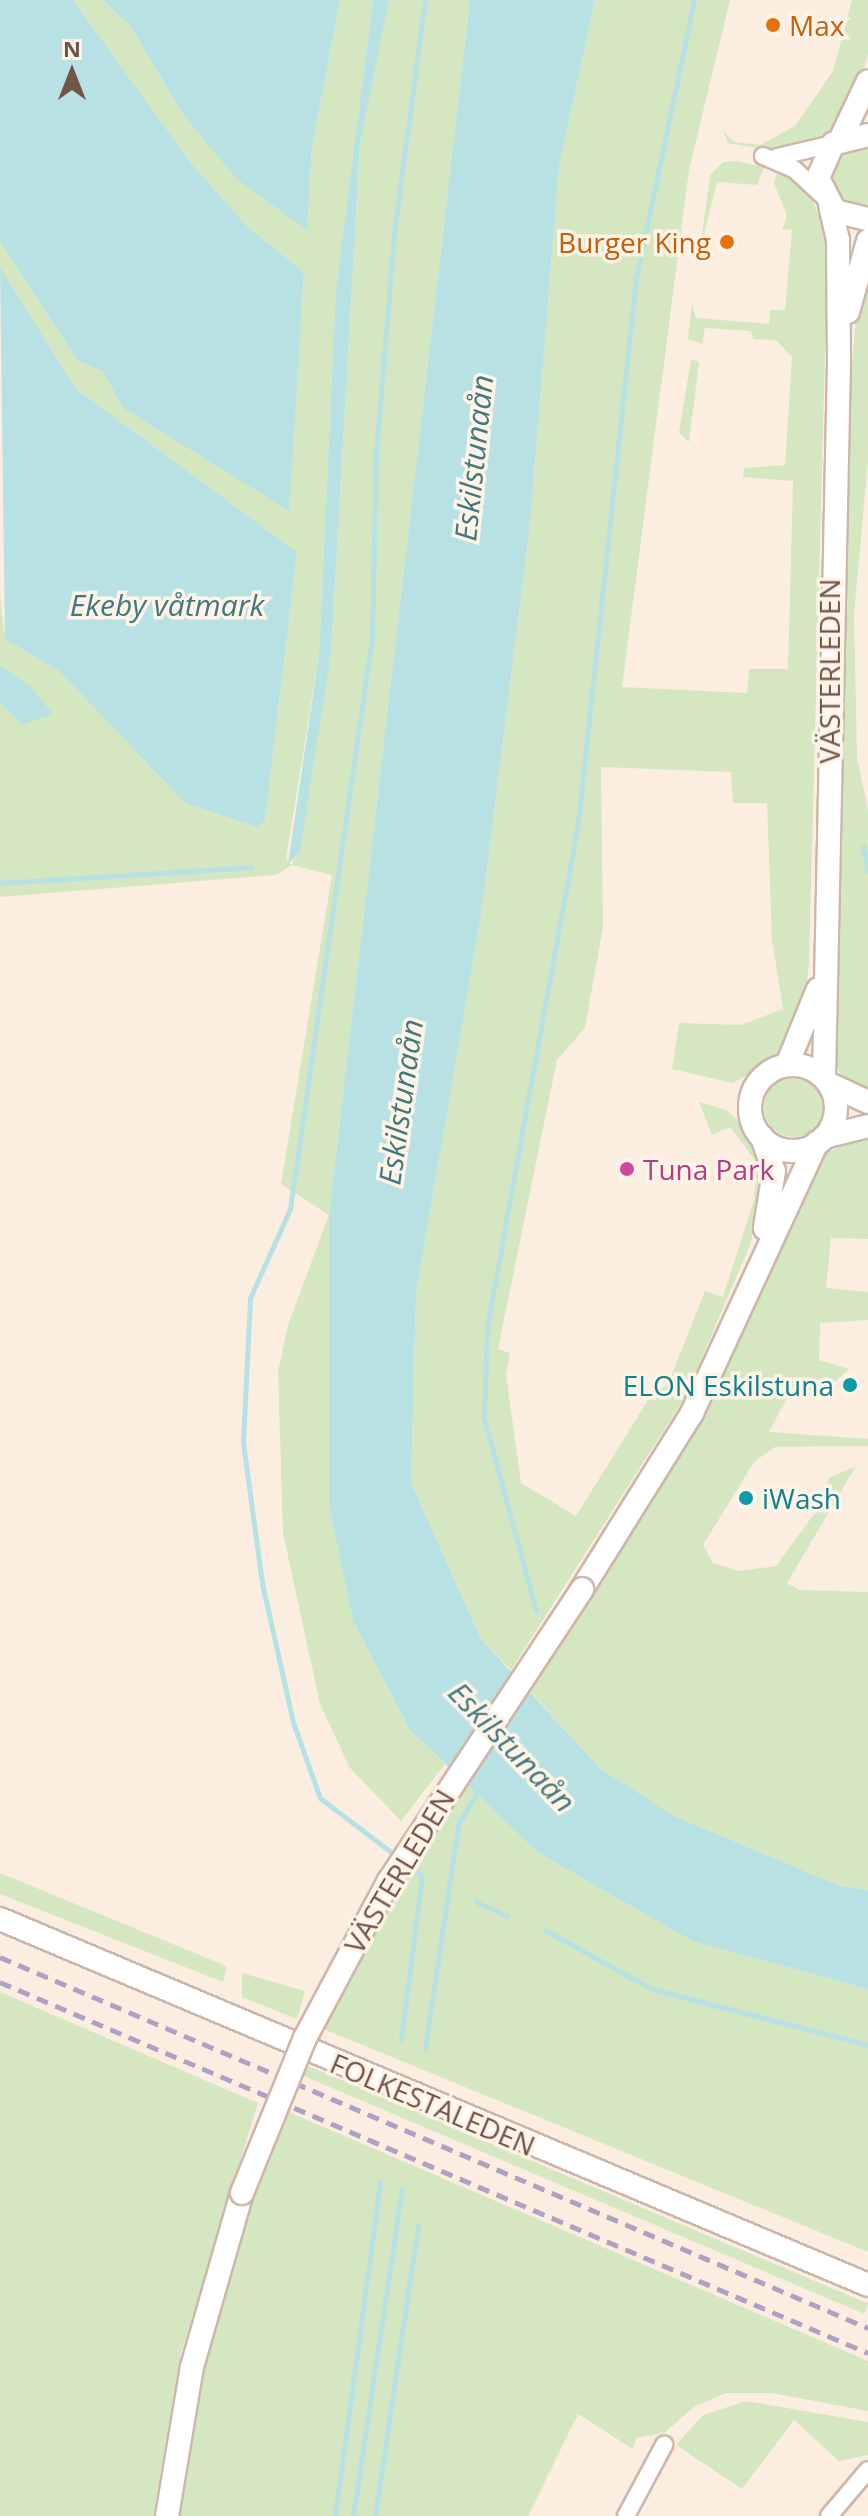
<!DOCTYPE html>
<html>
<head>
<meta charset="utf-8">
<style>
  body { margin:0 }
  #map { position:relative; width:868px; height:2516px; overflow:hidden; background:#fbeee1; font-family:"Open Sans",sans-serif }
  div>[style] { position:absolute }
  .green>* { inset:0; background:#d4e7c1; transform-origin:0 0 }
  .round { border-radius:50% }
  .water>* { inset:0; background:#b7e1e3 }
  .stream>* { height:5px; margin:-2.5px; padding:0 2.5px; transform-origin:2.5px; border-radius:2.5px; background:#b7e1e3 }
  .roads { filter:drop-shadow(2px 0 #cdb7ab) drop-shadow(-2px 0 #cdb7ab) drop-shadow(0 2px #cdb7ab) drop-shadow(0 -2px #cdb7ab) }
  .street>* { height:16px; margin:-8px; padding:0 8px; transform-origin:8px; border-radius:8px; background:#fff }
  .secondary>* { height:22px; margin:-11px; padding:0 11px; transform-origin:11px; border-radius:11px; background:#fff }
  .secondary>.ring { margin:-11px; padding:0; box-sizing:content-box; background:none; border:22px solid #fff; border-radius:50% }
  .rail>* { height:5px; margin-top:-2.5px; transform-origin:0; background:repeating-linear-gradient(90deg,#b0a1c3 0 12px,transparent 0 20px) }
  .bridges { filter:drop-shadow(2px 0 #d0b6a9) drop-shadow(-2px 0 #d0b6a9) drop-shadow(0 2px #d0b6a9) drop-shadow(0 -2px #d0b6a9) }
  .secondary-bridge>* { height:22px; margin:-11px; padding:0 11px; transform-origin:11px; border-radius:11px; background:#fff }
  .dots>* { width:22px; height:22px; translate:-50% -50%; box-sizing:border-box; border:4px solid #fef3e7; border-radius:50% }
  span { translate:-50% -50%; white-space:nowrap; text-align:center; line-height:1.15; -webkit-text-stroke:7px #fef3e7; paint-order:stroke }
  .food-label { font-size:28px; color:#c56008 }
  .left { translate:0 -50%; text-align:left }
  .right { translate:-100% -50%; text-align:right }
  .street-label { font-size:28px; color:#705349 }
  .hotel-label { font-size:28px; color:#b23c85 }
  .culture-label { font-size:28px; color:#0d838f }
  .water-label { font-size:30px; color:#41797c; font-style:italic }
  .north { position:absolute; left:32px; top:32px; width:80px; height:80px; -webkit-text-stroke:6px #fef3e7; paint-order:stroke; rotate:0deg; font-size:22px; font-weight:700; line-height:32px; text-align:center; color:#705349 }
  .north::after { content:''; display:block; margin:auto; width:28px; height:36px; background:#705349; clip-path:polygon(50% 0,100% 100%,50% 72%,0 100%) }
</style>
</head>
<body>
<div id="map">
  <div class="green">
    <div style="clip-path:polygon(73px 0,103px 0,131px 27px,184px 116px,307px 228px,312px 147px,340px 0,373px 0,336px 290px,319px 655px,286px 859px,292px 865px,331px 653px,360px 143px,378px 47px,389px 0,470px 0,329px 1215px,329px 1506px,353px 1621px,410px 1730px,445px 1764px,401px 1821px,350px 1768px,320px 1704px,283px 1533px,278px 1372px,288px 1325px,329px 1215px,281px 1184px,332px 875px,292px 865px,276px 875px,0 897px,0 703px,22px 725px,30px 686px,0 665px,0 595px,5px 639px,59px 671px,185px 803px,257px 827px,265px 821px,297px 552px,76px 389px,0 267px,0 241px,77px 360px,103px 372px,123px 408px,288px 510px,304px 272px,248px 227px,191px 163px)"></div>
    <div style="clip-path:polygon(595px 0,730px 0,689px 170px,622px 687px,747px 693px,749px 669px,788px 669px,793px 481px,743px 477px,744px 468px,785px 465px,792px 357px,776px 340px,753px 339px,751px 331px,705px 328px,702px 344px,688px 339px,689px 329px,692px 304px,696px 318px,769px 324px,770px 310px,785px 310px,792px 230px,782px 229px,787px 216px,774px 183px,778px 169px,809px 191px,828px 240px,809px 963px,804px 1009px,787px 1052px,733px 1083px,672px 1069px,679px 1023px,741px 1025px,783px 1009px,772px 939px,767px 803px,733px 803px,731px 772px,601px 767px,603px 927px,585px 1028px,557px 1060px,498px 1349px,510px 1353px,506px 1375px,521px 1483px,576px 1516px,648px 1400px,668px 1384px,705px 1291px,723px 1297px,754px 1200px,757px 1163px,730px 1127px,712px 1135px,699px 1102px,726px 1110px,743px 1125px,766px 1177px,750px 1245px,685px 1397px,511px 1670px,481px 1639px,411px 1483px,416px 1293px,481px 916px,530px 524px,559px 167px)"></div>
    <div style="clip-path:polygon(852px 0,868px 0,868px 53px,859px 90px,834px 130px,781px 152px,728px 143px,723px 131px,734px 142px,760px 145px,795px 126px,833px 71px)"></div>
    <div style="clip-path:polygon(868px 148px,868px 205px,856px 206px,842px 200px,830px 173px,846px 149px)"></div>
    <div style="clip-path:polygon(736px 161px,764px 167px,757px 185px,717px 182px,700px 250px,710px 175px,723px 162px)"></div>
    <div style="clip-path:polygon(868px 265px,868px 461px,854px 614px,857px 757px,868px 810px,868px 1091px,841px 1076px,834px 1058px,847px 410px,860px 279px)"></div>
    <div style="clip-path:polygon(691px 359px,699px 362px,689px 442px,679px 433px)"></div>
    <div class="round" style="left:764px;top:1077px;width:60px;height:60px"></div>
    <div style="clip-path:polygon(868px 1135px,868px 1239px,831px 1238px,826px 1288px,868px 1292px,868px 1320px,820px 1323px,819px 1360px,849px 1369px,814px 1401px,796px 1381px,769px 1432px,868px 1439px,868px 1446px,775px 1447px,754px 1462px,703px 1545px,713px 1563px,739px 1571px,776px 1566px,820px 1506px,829px 1478px,856px 1466px,787px 1583px,799px 1590px,868px 1592px,868px 1890px,840px 1886px,672px 1815px,600px 1768px,528px 1689px,683px 1452px,822px 1155px)"></div>
    <div style="clip-path:polygon(466px 1784px,537px 1852px,692px 1941px,868px 1989px,868px 2252px,321px 2028px,382px 1913px)"></div>
    <div style="clip-path:polygon(0 1873px,219px 1963px,227px 1967px,223px 1982px,0 1894px)"></div>
    <div style="clip-path:polygon(242px 1973px,305px 1991px,297px 2019px,242px 1997px)"></div>
    <div style="clip-path:polygon(0 1992px,258px 2103px,181px 2354px,153px 2516px,0 2516px)"></div>
    <div style="left:306px;top:2065px;width:611px;height:11px;rotate:23deg"></div>
    <div style="clip-path:polygon(284px 2110px,868px 2361px,868px 2411px,771px 2393px,726px 2393px,694px 2407px,664px 2433px,636px 2438px,633px 2449px,578px 2414px,528px 2516px,179px 2516px,188px 2432px,231px 2253px)"></div>
    <div style="clip-path:polygon(746px 2401px,868px 2422px,868px 2455px,839px 2461px,794px 2420px,742px 2489px,676px 2445px,703px 2415px)"></div>
  </div>
  <div class="water">
    <div style="clip-path:polygon(0 0,73px 0,191px 163px,248px 227px,304px 272px,289px 511px,123px 408px,103px 372px,77px 360px,0 241px)"></div>
    <div style="clip-path:polygon(103px 0,340px 0,312px 147px,307px 230px,237px 179px,184px 116px,131px 27px)"></div>
    <div style="clip-path:polygon(373px 0,389px 0,360px 143px,331px 653px,300px 851px,288px 864px,319px 655px,336px 289px)"></div>
    <div style="clip-path:polygon(470px 0,595px 0,559px 167px,530px 524px,481px 916px,416px 1293px,411px 1483px,481px 1639px,600px 1768px,672px 1815px,840px 1886px,868px 1890px,868px 1989px,692px 1941px,537px 1852px,410px 1730px,353px 1621px,329px 1506px,329px 1215px)"></div>
    <div style="clip-path:polygon(0 267px,76px 389px,297px 552px,265px 821px,257px 827px,185px 803px,59px 671px,5px 639px)"></div>
    <div style="clip-path:polygon(0 665px,30px 686px,53px 714px,22px 725px,0 703px)"></div>
  </div>
  <div class="stream">
    <div style="left:863px;top:846px;width:25px;rotate:79deg"></div>
    <div style="left:0;top:883px;width:252px;rotate:-3.6deg"></div>
    <div style="left:536px;top:1611px;width:200px;rotate:-105.1deg"></div>
    <div style="left:484px;top:1418px;width:91px;rotate:-88.1deg"></div>
    <div style="left:487px;top:1327px;width:512px;rotate:-79.77deg"></div>
    <div style="left:578px;top:823px;width:548px;rotate:-83.93deg"></div>
    <div style="left:636px;top:278px;width:284px;rotate:-78.2deg"></div>
    <div style="left:399px;top:1858px;width:99px;rotate:-142.8deg"></div>
    <div style="left:320px;top:1798px;width:81px;rotate:-109.6deg"></div>
    <div style="left:293px;top:1722px;width:142px;rotate:-102.6deg"></div>
    <div style="left:262px;top:1583px;width:142px;rotate:-97.7deg"></div>
    <div style="left:243px;top:1442px;width:144px;rotate:-87.2deg"></div>
    <div style="left:250px;top:1298px;width:98px;rotate:-65.8deg"></div>
    <div style="left:290px;top:1209px;width:577px;rotate:-81.83deg"></div>
    <div style="left:372px;top:638px;width:185px;rotate:-88.8deg"></div>
    <div style="left:376px;top:453px;width:222px;rotate:-85.3deg"></div>
    <div style="left:394px;top:232px;width:234px;rotate:-82.4deg"></div>
    <div style="left:476px;top:1902px;width:34px;rotate:24deg"></div>
    <div style="left:545px;top:1930px;width:122px;rotate:28.9deg"></div>
    <div style="left:652px;top:1989px;width:223px;rotate:14.5deg"></div>
    <div style="left:401px;top:2039px;width:164px;rotate:-82.7deg"></div>
    <div style="left:422px;top:1876px;width:19px;rotate:-144deg"></div>
    <div style="left:425px;top:2049px;width:226px;rotate:-81.6deg"></div>
    <div style="left:458px;top:1825px;width:40px;rotate:-60.3deg"></div>
    <div style="left:335px;top:2516px;width:337px;rotate:-82.3deg"></div>
    <div style="left:353px;top:2516px;width:330px;rotate:-81.5deg"></div>
    <div style="left:375px;top:2516px;width:294px;rotate:-81.6deg"></div>
  </div>
  <div class="roads">
    <div class="street">
      <div style="left:763px;top:156px;width:34px;rotate:23deg"></div>
      <div style="left:794px;top:169px;width:37px;rotate:43deg"></div>
      <div style="left:777px;top:157px;width:57px;rotate:-13.1deg"></div>
      <div style="left:626px;top:2516px;width:81px;rotate:-61.8deg"></div>
      <div style="left:829px;top:2516px;width:60px;rotate:-49.7deg"></div>
    </div>
    <div class="secondary">
      <div style="left:868px;top:135px;width:36px;rotate:166deg"></div>
      <div style="left:833px;top:144px;width:37px;rotate:114deg"></div>
      <div style="left:818px;top:178px;width:37px;rotate:63deg"></div>
      <div style="left:835px;top:211px;width:34px;rotate:14deg"></div>
      <div style="left:840px;top:140px;width:65px;rotate:-64.6deg"></div>
      <div style="left:848px;top:312px;width:74px;rotate:-74.3deg"></div>
      <div style="left:787px;top:1065px;width:82px;rotate:-67.8deg"></div>
      <div class="ring" style="left:750px;top:1065px;width:64px;height:64px"></div>
      <div style="left:824px;top:1078px;width:718px;rotate:-88.8deg"></div>
      <div style="left:839px;top:360px;width:120px;rotate:-90.5deg"></div>
      <div style="left:838px;top:240px;width:35px;rotate:-103deg"></div>
      <div style="left:829px;top:1084px;width:43px;rotate:24.8deg"></div>
      <div style="left:762px;top:1137px;width:36px;rotate:71deg"></div>
      <div style="left:774px;top:1171px;width:58px;rotate:99deg"></div>
      <div style="left:824px;top:1137px;width:45px;rotate:-14deg"></div>
      <div style="left:582px;top:1589px;width:208px;rotate:-58deg"></div>
      <div style="left:692px;top:1413px;width:298px;rotate:-65.2deg"></div>
      <div style="left:0;top:1919px;width:942px;rotate:22.86deg"></div>
      <div style="left:167px;top:2516px;width:151px;rotate:-80.5deg"></div>
      <div style="left:192px;top:2367px;width:181px;rotate:-74deg"></div>
    </div>
  </div>
  <div class="rail">
    <div style="left:0;top:1957px;width:944px;rotate:23.14deg"></div>
    <div style="left:0;top:1982px;width:944px;rotate:23.14deg"></div>
  </div>
  <div class="bridges">
    <div class="secondary-bridge">
      <div style="left:242px;top:2193px;width:167px;rotate:-67.9deg"></div>
      <div style="left:305px;top:2038px;width:178px;rotate:-61.9deg"></div>
      <div style="left:389px;top:1881px;width:350px;rotate:-56.5deg"></div>
    </div>
  </div>
  <div class="dots">
    <div style="left:773px;top:25px;background:#e8710a"></div>
    <div style="left:727px;top:242px;background:#e8710a"></div>
    <div style="left:627px;top:1169px;background:#d1479c"></div>
    <div style="left:850px;top:1385px;background:#0f9aa8"></div>
    <div style="left:746px;top:1498px;background:#0f9aa8"></div>
  </div>
  <div class="food-label">
    <span class="left" style="left:789px;top:25px">Max</span>
    <span class="right" style="left:711px;top:242px">Burger King</span>
  </div>
  <div class="street-label">
    <span style="left:829px;top:671px;rotate:-90deg">VÄSTERLEDEN</span>
    <span style="left:399px;top:1871px;rotate:-59deg">VÄSTERLEDEN</span>
    <span style="left:433px;top:2104px;rotate:23deg">FOLKESTALEDEN</span>
  </div>
  <div class="hotel-label">
    <span class="left" style="left:643px;top:1169px">Tuna Park</span>
  </div>
  <div class="culture-label">
    <span class="right" style="left:834px;top:1385px">ELON Eskilstuna</span>
    <span class="left" style="left:762px;top:1498px">iWash</span>
  </div>
  <div class="water-label">
    <span style="left:474px;top:458px;rotate:-84deg">Eskilstunaån</span>
    <span style="left:167px;top:605px">Ekeby våtmark</span>
    <span style="left:401px;top:1102px;rotate:-82deg">Eskilstunaån</span>
    <span style="left:512px;top:1747px;rotate:46deg">Eskilstunaån</span>
  </div>
  <div class="north">N</div>
</div>
</body>
</html>
